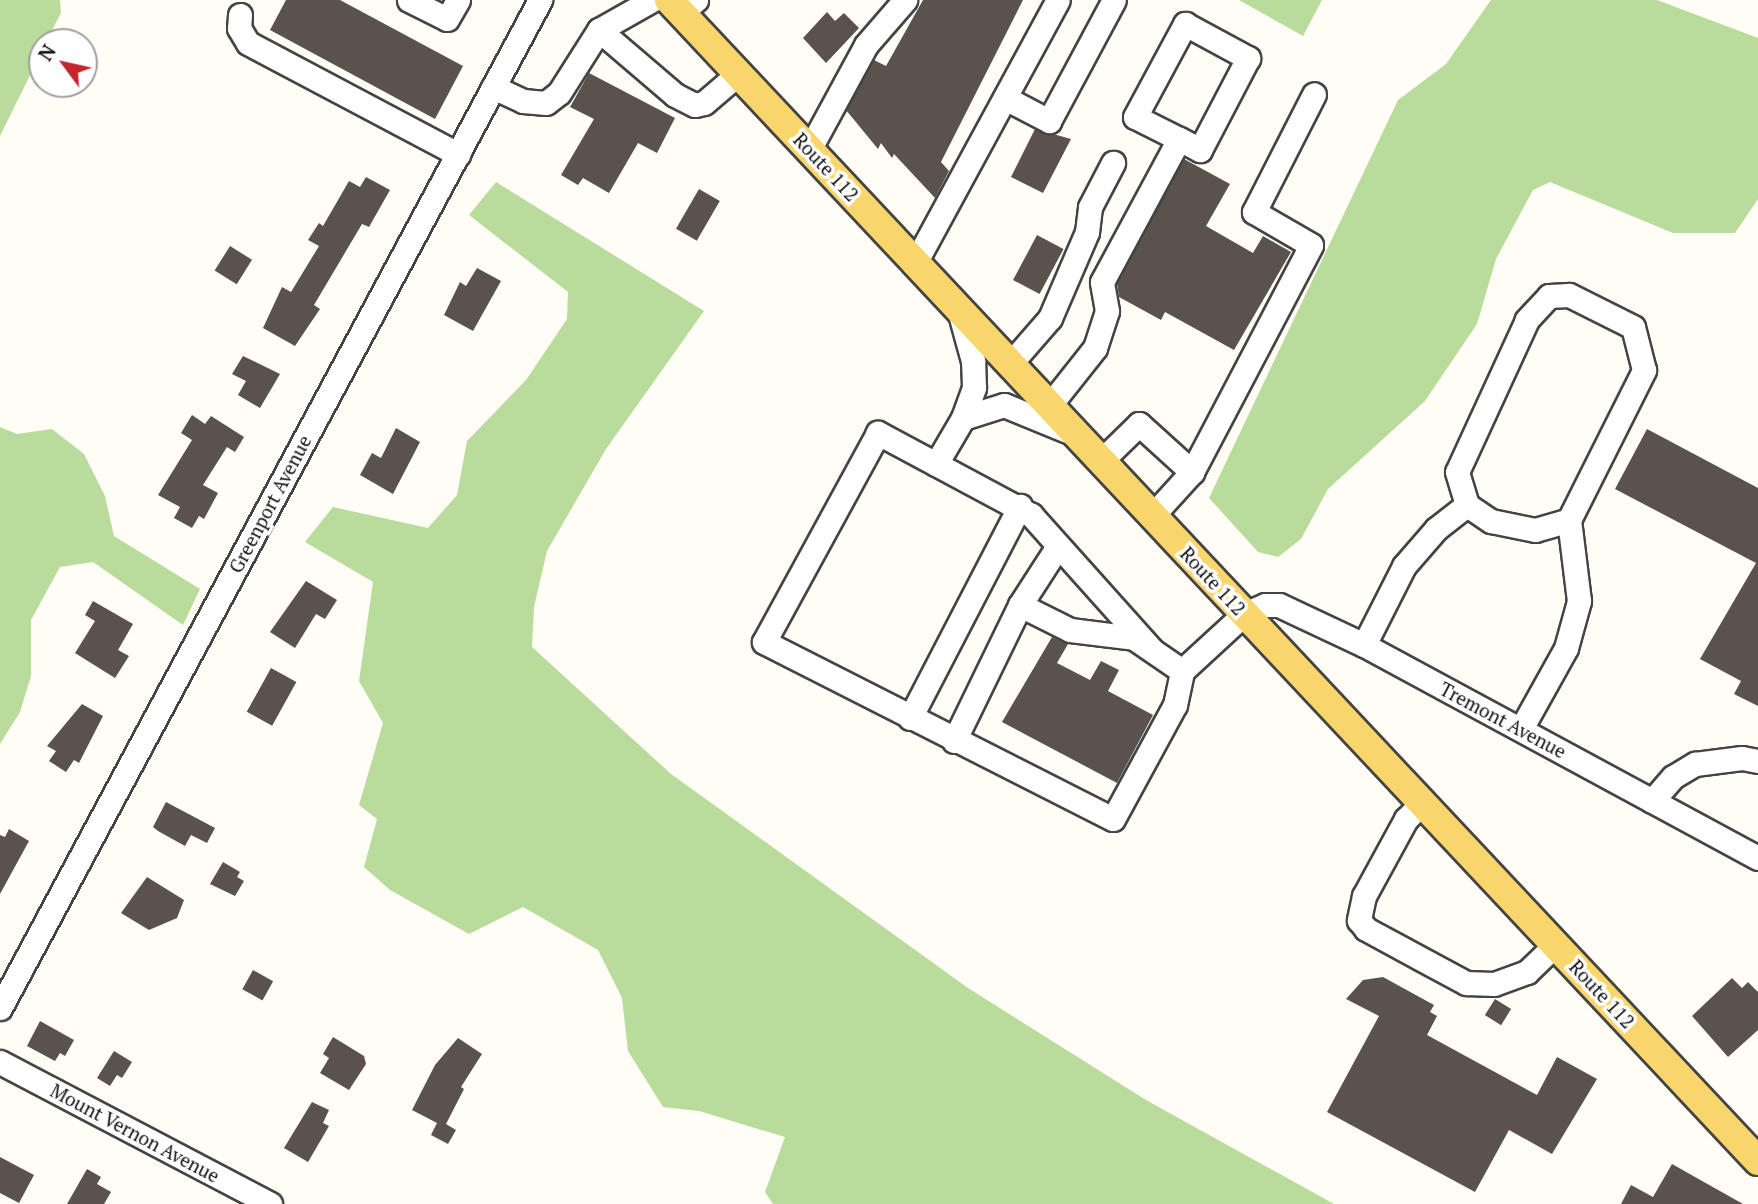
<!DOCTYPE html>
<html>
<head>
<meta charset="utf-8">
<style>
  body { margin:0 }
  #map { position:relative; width:1758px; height:1204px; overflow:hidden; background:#fffdf5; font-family:"PT Serif",serif }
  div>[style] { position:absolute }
  .forest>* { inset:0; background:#b9dc9c }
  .building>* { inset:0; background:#5a524d; transform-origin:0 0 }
  .roads { filter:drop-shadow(2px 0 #444) drop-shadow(-2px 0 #444) drop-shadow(0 2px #444) drop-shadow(0 -2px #444) }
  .minor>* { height:23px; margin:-11.5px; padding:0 11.5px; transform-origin:11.5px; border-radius:11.5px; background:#fff }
  .major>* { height:28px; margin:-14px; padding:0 14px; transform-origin:14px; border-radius:14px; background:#f9d66b }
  span { translate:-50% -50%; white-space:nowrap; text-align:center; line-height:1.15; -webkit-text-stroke:7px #fff; paint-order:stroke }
  .street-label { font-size:19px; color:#111 }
  .north { position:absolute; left:28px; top:28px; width:70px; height:70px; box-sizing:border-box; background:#fff; border:2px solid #a0a0a0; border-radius:50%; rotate:303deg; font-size:19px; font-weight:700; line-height:28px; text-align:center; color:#111 }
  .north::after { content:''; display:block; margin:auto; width:24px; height:32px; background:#c4262e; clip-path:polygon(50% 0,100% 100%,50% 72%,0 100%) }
</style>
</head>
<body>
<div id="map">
  <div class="forest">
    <div style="clip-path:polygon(0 0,60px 0,61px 13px,46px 42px,42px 42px,42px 51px,0 136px)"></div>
    <div style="clip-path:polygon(1239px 0,1322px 0,1303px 36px)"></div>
    <div style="clip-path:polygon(1491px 0,1657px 0,1758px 38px,1758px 199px,1735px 233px,1673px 233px,1550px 182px,1533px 190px,1496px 259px,1477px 324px,1425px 401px,1328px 489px,1301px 539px,1278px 557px,1258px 552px,1209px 498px,1398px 100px,1446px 64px)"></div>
    <div style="clip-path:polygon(496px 182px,704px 311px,606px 449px,547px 551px,534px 607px,532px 647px,671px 774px,968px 988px,1146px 1100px,1334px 1204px,773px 1204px,765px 1192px,785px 1137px,699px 1111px,663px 1107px,628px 1051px,622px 998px,598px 950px,523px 907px,469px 934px,390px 890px,364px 867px,377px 819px,359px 805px,383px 723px,359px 681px,373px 582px,305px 542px,333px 507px,428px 528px,457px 495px,467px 441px,526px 380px,567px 319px,568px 292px,469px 215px)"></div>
    <div style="clip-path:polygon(0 427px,17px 434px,52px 429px,84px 454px,105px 496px,114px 536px,200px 589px,183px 625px,93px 562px,60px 567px,31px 620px,31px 676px,20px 712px,0 744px)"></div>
  </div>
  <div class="building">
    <div style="clip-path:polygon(286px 0,340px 0,463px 66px,435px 119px,270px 30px)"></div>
    <div style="clip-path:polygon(923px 0,1023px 0,941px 162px,949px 171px,935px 198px,894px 154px,892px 158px,881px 143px,878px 149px,846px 110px,874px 60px,886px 66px)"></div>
    <div style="clip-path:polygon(827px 12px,835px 21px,844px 13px,859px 28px,826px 63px,803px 38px)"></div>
    <div style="clip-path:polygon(589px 73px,675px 118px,657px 153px,638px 143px,609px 193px,583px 178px,578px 185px,561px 175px,594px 119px,570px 107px)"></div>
    <div style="clip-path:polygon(1035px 129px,1071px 139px,1043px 193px,1011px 177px)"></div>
    <div style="clip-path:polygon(1184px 159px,1230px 184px,1206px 226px,1253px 253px,1263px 236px,1291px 252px,1234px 350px,1165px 312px,1161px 320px,1119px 297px,1117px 284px)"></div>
    <div style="clip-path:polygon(366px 177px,390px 190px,369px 227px,362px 224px,314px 305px,320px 309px,295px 346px,263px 328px,282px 287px,291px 292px,319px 246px,308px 240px,319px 223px,323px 226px,349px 181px,360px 187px)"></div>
    <div style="left:699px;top:189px;width:24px;height:46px;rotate:30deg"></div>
    <div style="left:1037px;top:235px;width:30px;height:51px;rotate:28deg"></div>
    <div style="left:230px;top:246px;width:26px;height:29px;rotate:32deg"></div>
    <div style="clip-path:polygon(477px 268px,501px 281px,473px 331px,444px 315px,460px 282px,466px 286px)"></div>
    <div style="clip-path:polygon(243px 356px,280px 374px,260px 408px,238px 395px,246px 381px,232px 374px)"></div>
    <div style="clip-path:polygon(192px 415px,205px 424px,211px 416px,244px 437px,235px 452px,227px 447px,203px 485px,218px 493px,204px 519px,199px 516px,192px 528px,174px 518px,180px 507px,158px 495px,192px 440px,181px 433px)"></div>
    <div style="clip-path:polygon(396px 428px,420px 442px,393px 494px,360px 475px,372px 453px,381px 458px)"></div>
    <div style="clip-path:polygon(1647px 429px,1758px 488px,1758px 706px,1734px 694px,1741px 681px,1700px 659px,1756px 563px,1615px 489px)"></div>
    <div style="clip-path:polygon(306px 581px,337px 600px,325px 619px,316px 614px,295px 648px,270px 632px)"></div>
    <div style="clip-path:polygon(93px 601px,133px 624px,118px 650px,129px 656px,115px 678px,75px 653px,95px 621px,85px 615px)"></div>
    <div style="clip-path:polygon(1052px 637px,1068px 644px,1057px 663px,1090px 680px,1101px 661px,1119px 670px,1108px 691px,1153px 715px,1117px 783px,1002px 722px)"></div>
    <div style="left:271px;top:668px;width:29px;height:50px;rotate:29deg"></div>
    <div style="clip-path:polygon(82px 704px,103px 716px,79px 763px,74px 760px,66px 772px,49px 761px,56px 751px,47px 746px)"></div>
    <div style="clip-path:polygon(166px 802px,215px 828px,207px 843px,191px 835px,185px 846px,158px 831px,153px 827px)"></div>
    <div style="clip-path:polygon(9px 829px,29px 841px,0 894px,0 835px,5px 837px)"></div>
    <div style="clip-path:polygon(223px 862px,240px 872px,237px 877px,244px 881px,235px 896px,210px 884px)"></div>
    <div style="clip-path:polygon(147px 877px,184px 900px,177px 918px,149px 930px,121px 913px)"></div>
    <div style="left:253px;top:970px;width:23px;height:22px;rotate:29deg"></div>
    <div style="clip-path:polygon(1383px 977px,1434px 1005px,1430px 1012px,1437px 1016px,1427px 1035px,1537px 1095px,1557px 1057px,1597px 1079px,1552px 1154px,1509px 1130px,1475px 1192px,1327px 1112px,1379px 1016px,1346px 999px,1363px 980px)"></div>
    <div style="clip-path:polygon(1732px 978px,1742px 988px,1748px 982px,1758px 992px,1758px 1030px,1728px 1057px,1692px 1016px)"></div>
    <div style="left:1495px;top:999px;width:19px;height:19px;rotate:32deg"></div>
    <div style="clip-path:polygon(40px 1021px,74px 1040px,65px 1056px,60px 1053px,55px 1061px,27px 1046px)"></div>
    <div style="clip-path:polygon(333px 1037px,364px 1056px,366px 1064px,349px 1090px,320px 1073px,329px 1058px,323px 1054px)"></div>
    <div style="clip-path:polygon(458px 1038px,482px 1054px,461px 1087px,464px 1089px,446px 1124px,456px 1130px,448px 1144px,431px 1135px,437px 1123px,412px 1110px,435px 1065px)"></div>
    <div style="clip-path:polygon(114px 1051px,132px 1062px,122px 1078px,117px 1075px,110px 1086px,97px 1078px)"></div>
    <div style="clip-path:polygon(312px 1102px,329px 1110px,323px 1123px,329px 1126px,308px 1162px,284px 1148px)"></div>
    <div style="clip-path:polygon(0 1157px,34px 1175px,19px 1203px,0 1193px)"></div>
    <div style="clip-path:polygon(1672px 1164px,1743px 1204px,1621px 1204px,1631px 1185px,1653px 1197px)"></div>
    <div style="clip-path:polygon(87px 1169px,101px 1177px,97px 1184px,111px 1192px,104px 1204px,67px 1204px)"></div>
  </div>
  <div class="roads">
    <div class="minor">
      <div style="left:409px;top:0;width:42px;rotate:26.6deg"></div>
      <div style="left:447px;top:19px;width:22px;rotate:-60deg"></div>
      <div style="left:681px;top:13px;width:20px;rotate:-41deg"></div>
      <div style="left:240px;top:15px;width:13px;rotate:94deg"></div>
      <div style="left:239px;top:28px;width:17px;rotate:59deg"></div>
      <div style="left:248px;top:43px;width:238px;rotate:27.9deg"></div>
      <div style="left:599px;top:30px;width:100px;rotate:40.5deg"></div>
      <div style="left:675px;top:95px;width:22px;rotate:27deg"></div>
      <div style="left:695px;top:105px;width:9px;rotate:-13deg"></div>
      <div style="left:704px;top:103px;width:45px;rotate:-40.5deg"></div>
      <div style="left:493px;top:87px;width:33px;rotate:25deg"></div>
      <div style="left:523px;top:101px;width:23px;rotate:5deg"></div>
      <div style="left:546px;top:103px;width:16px;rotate:-38deg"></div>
      <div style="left:559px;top:93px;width:75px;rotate:-57.6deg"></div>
      <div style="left:599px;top:30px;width:61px;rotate:-29.5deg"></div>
      <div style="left:1005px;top:98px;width:50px;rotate:27.6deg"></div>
      <div style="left:1049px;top:121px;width:137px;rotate:-61.8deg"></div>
      <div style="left:809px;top:150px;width:119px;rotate:-61.5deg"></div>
      <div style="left:866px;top:45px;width:60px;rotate:-49.1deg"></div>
      <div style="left:915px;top:263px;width:299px;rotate:-61.5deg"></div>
      <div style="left:1010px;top:364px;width:61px;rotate:-49deg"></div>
      <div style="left:1050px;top:318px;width:94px;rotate:-66.7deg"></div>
      <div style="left:1087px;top:232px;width:25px;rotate:-83deg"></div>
      <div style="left:1090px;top:207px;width:50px;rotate:-62.4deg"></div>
      <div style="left:1049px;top:406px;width:74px;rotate:-51.6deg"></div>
      <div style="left:1095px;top:348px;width:39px;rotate:-72deg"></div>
      <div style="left:1107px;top:311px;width:29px;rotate:-100deg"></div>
      <div style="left:1102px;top:282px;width:162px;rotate:-61.7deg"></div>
      <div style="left:1179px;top:139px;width:49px;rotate:-153.4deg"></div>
      <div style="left:1135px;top:117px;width:106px;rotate:-61.7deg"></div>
      <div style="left:1185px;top:24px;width:72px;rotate:28.4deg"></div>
      <div style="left:1248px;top:58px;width:104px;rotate:117.6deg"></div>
      <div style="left:1200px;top:150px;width:24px;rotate:-152deg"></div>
      <div style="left:963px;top:418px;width:43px;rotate:-17.6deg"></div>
      <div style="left:1004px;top:405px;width:68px;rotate:22.4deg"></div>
      <div style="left:1101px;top:461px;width:53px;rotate:-44.2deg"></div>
      <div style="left:1139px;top:424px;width:72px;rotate:42.2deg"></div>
      <div style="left:936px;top:464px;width:53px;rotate:-59.6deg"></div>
      <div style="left:963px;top:418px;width:33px;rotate:-70deg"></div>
      <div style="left:974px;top:387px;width:26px;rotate:-92deg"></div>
      <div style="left:973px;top:361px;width:53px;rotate:-105.4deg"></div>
      <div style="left:1152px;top:516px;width:59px;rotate:-47.7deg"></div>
      <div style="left:1192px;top:472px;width:256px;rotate:-62.3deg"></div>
      <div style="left:1311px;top:245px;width:66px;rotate:-149.9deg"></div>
      <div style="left:1254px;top:212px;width:132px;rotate:-63deg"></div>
      <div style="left:1020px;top:605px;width:56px;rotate:26.6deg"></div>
      <div style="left:1070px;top:630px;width:64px;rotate:7.1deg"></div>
      <div style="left:1134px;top:638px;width:58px;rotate:34.5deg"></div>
      <div style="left:1364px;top:645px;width:89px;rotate:-63.1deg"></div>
      <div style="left:1404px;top:566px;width:49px;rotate:-49.1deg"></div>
      <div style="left:1436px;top:529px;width:39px;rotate:-38deg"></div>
      <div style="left:1151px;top:649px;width:180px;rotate:-131.8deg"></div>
      <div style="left:1031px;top:515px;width:174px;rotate:-151.8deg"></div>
      <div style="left:878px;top:433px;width:238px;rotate:118.6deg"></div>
      <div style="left:764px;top:642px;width:391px;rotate:26.9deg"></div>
      <div style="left:1113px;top:819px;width:130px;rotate:-61.5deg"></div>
      <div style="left:1175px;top:705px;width:35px;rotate:-78deg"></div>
      <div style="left:1182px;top:671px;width:84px;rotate:-42.6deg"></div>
      <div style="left:1244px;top:614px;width:23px;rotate:-23deg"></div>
      <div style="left:1265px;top:605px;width:14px"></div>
      <div style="left:1279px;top:605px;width:94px;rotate:25.2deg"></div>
      <div style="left:1364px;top:645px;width:448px;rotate:28.4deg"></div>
      <div style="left:910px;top:718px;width:239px;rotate:-62.6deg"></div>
      <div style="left:1521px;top:729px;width:93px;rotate:-60.9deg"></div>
      <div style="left:1566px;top:648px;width:49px;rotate:-74.5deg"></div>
      <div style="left:1579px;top:601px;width:82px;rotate:-97deg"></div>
      <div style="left:1569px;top:520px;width:168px;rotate:-63.4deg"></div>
      <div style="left:1644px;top:370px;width:44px;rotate:-104.3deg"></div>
      <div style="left:1633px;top:327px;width:72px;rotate:-153.4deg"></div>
      <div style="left:1569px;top:295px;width:20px;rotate:177deg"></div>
      <div style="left:1549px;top:296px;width:33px;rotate:133deg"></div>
      <div style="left:1527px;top:320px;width:167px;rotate:114.7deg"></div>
      <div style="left:1457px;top:472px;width:34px;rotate:73deg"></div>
      <div style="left:1467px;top:505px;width:29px;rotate:34deg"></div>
      <div style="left:1491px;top:521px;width:45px;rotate:11.6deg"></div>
      <div style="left:1535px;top:530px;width:35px;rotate:-16deg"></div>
      <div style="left:954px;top:741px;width:151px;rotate:-64.1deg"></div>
      <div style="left:1020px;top:605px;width:70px;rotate:-57.2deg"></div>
      <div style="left:1652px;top:801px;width:32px;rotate:-49deg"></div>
      <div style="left:1673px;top:777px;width:26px;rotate:-31deg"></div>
      <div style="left:1695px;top:764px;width:47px;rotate:-7.3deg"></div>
      <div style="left:1742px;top:758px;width:16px;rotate:11deg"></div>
      <div style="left:1422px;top:803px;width:23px;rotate:135deg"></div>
      <div style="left:1406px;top:819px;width:88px;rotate:118.6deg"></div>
      <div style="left:1364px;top:896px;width:25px;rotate:102deg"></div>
      <div style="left:1359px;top:920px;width:11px;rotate:52deg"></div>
      <div style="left:1366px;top:929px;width:114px;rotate:28.4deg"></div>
      <div style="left:1466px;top:983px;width:28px;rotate:2deg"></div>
      <div style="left:1494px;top:984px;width:35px;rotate:-20deg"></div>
      <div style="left:1527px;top:972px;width:40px;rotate:-44deg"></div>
      <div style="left:0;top:1008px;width:1144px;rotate:-61.82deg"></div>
      <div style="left:0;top:1062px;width:305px;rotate:27.7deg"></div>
    </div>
    <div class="major">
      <div style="left:669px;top:0;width:1592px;rotate:46.83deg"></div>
    </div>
  </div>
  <div class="street-label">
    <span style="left:826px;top:167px;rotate:47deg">Route 112</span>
    <span style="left:270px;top:504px;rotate:-62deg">Greenport Avenue</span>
    <span style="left:1213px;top:581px;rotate:47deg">Route 112</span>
    <span style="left:1503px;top:720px;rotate:28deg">Tremont Avenue</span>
    <span style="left:1602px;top:994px;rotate:47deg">Route 112</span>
    <span style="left:135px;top:1133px;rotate:28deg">Mount Vernon Avenue</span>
  </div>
  <div class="north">N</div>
</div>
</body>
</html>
